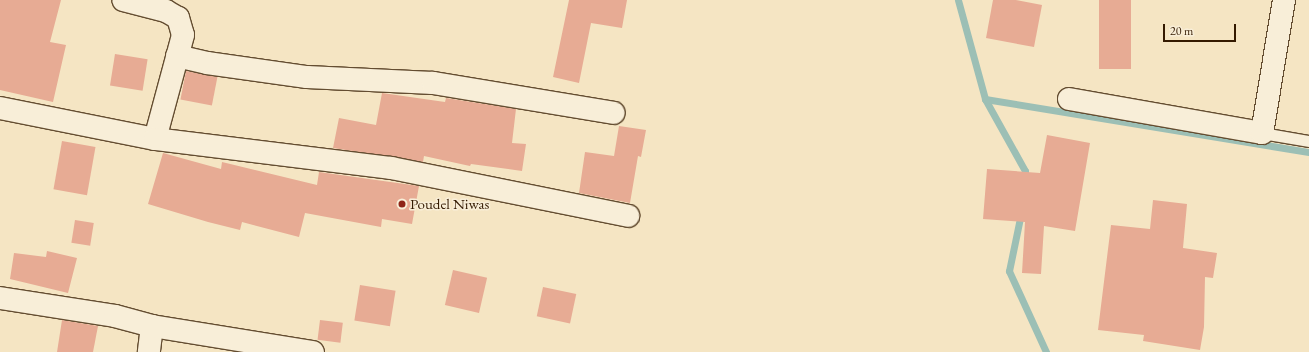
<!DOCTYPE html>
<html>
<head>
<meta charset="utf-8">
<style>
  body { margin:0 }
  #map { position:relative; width:1309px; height:352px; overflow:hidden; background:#f5e5c3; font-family:"EB Garamond",serif }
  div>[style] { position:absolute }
  .stream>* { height:7px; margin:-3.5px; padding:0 3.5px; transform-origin:3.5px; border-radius:3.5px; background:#9cbfb5 }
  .building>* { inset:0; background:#e7ab94; transform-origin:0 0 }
  .roads { filter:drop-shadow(1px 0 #644d31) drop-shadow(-1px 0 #644d31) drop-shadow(0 1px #644d31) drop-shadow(0 -1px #644d31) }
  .service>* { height:11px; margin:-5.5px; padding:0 5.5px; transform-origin:5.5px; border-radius:5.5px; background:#f8eed8 }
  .minor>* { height:22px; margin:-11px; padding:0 11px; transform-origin:11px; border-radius:11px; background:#f8eed8 }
  .dots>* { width:11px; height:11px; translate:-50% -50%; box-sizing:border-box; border:2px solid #f8eed8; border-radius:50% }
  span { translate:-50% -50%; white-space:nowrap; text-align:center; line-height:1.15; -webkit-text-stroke:3px #f8eed8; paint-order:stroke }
  .poi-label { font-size:15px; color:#341a00 }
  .left { translate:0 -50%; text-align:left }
  .scale { position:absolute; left:1163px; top:24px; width:73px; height:18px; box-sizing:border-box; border:2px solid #341a00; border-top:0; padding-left:5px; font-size:12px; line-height:14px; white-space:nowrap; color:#341a00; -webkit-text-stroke:3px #f8eed8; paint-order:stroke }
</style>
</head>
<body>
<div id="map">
  <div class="stream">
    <div style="left:958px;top:0;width:103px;rotate:74.7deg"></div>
    <div style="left:985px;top:99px;width:82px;rotate:60.9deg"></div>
    <div style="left:1025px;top:171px;width:10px;rotate:90deg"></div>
    <div style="left:985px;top:99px;width:328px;rotate:9.3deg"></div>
    <div style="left:1021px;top:213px;width:59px;rotate:101.7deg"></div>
    <div style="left:1009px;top:271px;width:89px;rotate:65.4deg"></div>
  </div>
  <div class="building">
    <div style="clip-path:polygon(0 0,61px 0,50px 42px,66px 45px,53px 102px,0 90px)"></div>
    <div style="clip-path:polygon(569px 0,627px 0,622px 28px,591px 23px,579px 83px,553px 77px)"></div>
    <div style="clip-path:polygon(993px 0,1016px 0,1042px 5px,1034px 47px,986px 38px)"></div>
    <div style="left:1099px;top:0;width:32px;height:69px"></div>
    <div style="left:115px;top:54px;width:33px;height:32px;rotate:9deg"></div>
    <div style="left:186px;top:71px;width:32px;height:29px;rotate:11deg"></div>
    <div style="clip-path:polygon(382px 93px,445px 102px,446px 98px,516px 109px,512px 143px,526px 144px,522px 171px,471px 164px,470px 166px,424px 156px,423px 162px,333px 148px,339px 118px,376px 125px)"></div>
    <div style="clip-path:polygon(619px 126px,646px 130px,641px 157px,638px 156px,630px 203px,579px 193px,585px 152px,614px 156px)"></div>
    <div style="clip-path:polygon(1047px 135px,1090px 143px,1075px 231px,1044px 226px,1041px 274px,1022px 273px,1025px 222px,983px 219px,987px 169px,1040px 173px)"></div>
    <div style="left:62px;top:141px;width:34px;height:49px;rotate:10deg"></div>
    <div style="clip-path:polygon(163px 153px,221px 169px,222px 162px,317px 185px,319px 172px,419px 186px,412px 224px,382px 219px,381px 227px,305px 213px,299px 237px,242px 222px,240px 230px,208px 222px,148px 204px)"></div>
    <div style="clip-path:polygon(1153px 200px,1187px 204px,1183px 248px,1217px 253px,1213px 278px,1205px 277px,1204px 327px,1200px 350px,1143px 341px,1144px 335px,1098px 330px,1111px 225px,1150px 229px)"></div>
    <div style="left:75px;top:220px;width:19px;height:23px;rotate:9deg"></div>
    <div style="clip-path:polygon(47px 251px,77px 258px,68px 293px,10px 279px,14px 253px,46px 257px)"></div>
    <div style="left:453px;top:270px;width:35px;height:36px;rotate:13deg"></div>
    <div style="left:360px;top:285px;width:36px;height:36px;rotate:9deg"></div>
    <div style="left:543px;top:287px;width:34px;height:30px;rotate:12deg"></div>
    <div style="clip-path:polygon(62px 320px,98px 326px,93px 352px,57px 352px)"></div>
    <div style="left:320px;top:320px;width:23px;height:20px;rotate:7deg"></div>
  </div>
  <div class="roads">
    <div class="service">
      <div style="left:1262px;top:133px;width:48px;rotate:9.7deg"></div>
    </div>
    <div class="minor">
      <div style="left:177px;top:56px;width:31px;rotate:13deg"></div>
      <div style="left:207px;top:63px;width:101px;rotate:8deg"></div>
      <div style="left:307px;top:77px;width:126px;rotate:2.7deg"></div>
      <div style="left:433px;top:83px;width:183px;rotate:9.4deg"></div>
      <div style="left:1069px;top:99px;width:196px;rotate:10deg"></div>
      <div style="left:1262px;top:133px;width:135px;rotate:-80.6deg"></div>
      <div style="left:0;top:108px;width:158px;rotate:11.3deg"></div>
      <div style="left:155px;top:139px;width:108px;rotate:-74.9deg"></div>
      <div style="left:183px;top:35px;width:18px;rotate:-106deg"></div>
      <div style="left:178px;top:18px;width:14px;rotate:-150deg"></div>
      <div style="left:166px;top:11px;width:44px;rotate:-165.7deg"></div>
      <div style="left:155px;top:139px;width:238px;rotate:7deg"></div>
      <div style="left:391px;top:168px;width:242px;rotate:11.4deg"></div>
      <div style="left:0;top:298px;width:116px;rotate:8.9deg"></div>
      <div style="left:115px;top:316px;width:38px;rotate:15deg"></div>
      <div style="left:152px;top:326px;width:26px;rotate:97deg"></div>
      <div style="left:152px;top:326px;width:163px;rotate:9.2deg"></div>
    </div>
  </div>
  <div class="dots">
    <div style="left:402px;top:204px;background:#8f2418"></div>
  </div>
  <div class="poi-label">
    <span class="left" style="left:410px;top:204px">Poudel Niwas</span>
  </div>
  <div class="scale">20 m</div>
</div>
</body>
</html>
